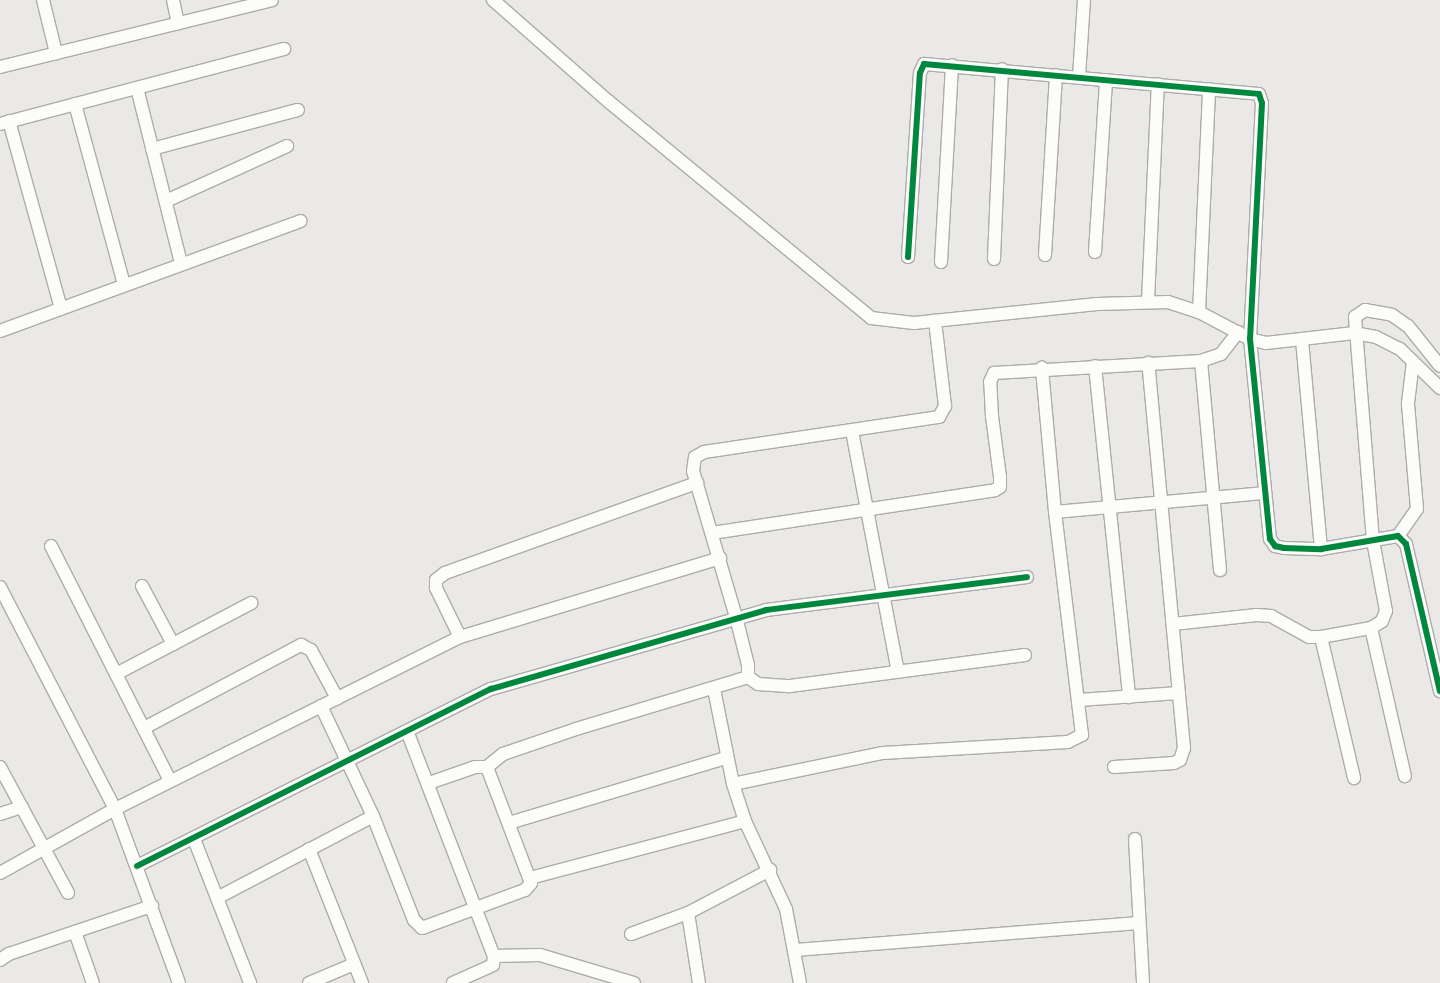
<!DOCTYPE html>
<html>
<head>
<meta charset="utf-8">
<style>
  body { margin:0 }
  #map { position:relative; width:1440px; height:983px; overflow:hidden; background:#eae9e7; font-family:"Noto Sans",sans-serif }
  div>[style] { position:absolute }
  .roads { filter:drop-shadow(1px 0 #adacaa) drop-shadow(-1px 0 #adacaa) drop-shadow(0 1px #adacaa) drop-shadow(0 -1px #adacaa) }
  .minor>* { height:12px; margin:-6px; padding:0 6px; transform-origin:6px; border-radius:6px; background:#fcfcfb }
  .cycleway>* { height:6px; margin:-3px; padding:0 3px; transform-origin:3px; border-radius:3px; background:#00873e }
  span { translate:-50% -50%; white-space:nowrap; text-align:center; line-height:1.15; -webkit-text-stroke:4.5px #ebe9e6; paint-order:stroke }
</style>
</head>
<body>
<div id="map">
  <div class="roads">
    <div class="minor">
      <div style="left:43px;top:0;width:55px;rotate:76.2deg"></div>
      <div style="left:173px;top:0;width:24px;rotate:78deg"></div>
      <div style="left:493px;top:0;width:153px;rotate:41.3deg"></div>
      <div style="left:608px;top:101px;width:341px;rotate:39.5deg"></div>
      <div style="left:871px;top:318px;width:43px;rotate:6.6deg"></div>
      <div style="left:914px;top:323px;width:184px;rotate:-5.9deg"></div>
      <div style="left:1097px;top:304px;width:71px;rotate:-1.6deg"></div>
      <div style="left:1168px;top:302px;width:33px;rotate:18deg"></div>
      <div style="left:1199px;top:312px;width:58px;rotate:27.9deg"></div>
      <div style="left:1250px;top:339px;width:16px;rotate:14deg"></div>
      <div style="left:1266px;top:343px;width:89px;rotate:-6.5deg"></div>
      <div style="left:1354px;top:333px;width:22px;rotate:10deg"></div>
      <div style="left:1376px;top:337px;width:27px;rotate:27deg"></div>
      <div style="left:1400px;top:349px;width:56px;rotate:44.3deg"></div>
      <div style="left:0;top:67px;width:280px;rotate:-13.8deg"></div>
      <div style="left:1079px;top:77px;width:77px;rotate:-86.3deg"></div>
      <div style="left:137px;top:88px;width:180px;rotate:75.9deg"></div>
      <div style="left:75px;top:104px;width:187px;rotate:74.8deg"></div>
      <div style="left:9px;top:121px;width:195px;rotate:74.5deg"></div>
      <div style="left:0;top:124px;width:294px;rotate:-14.8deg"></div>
      <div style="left:152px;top:149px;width:151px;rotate:-15deg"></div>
      <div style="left:166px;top:201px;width:133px;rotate:-24.4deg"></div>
      <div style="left:1095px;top:252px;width:172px;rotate:-86.3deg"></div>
      <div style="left:1045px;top:255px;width:180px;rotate:-86.5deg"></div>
      <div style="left:908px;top:257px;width:184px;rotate:-86.3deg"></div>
      <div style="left:920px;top:73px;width:10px;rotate:-66deg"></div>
      <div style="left:924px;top:64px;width:336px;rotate:5.1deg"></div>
      <div style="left:1259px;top:94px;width:9px;rotate:72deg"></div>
      <div style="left:1262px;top:103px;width:236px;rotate:92.9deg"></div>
      <div style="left:1250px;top:339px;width:201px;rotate:84.3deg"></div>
      <div style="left:1270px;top:539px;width:9px;rotate:54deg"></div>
      <div style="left:1275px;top:546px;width:9px;rotate:13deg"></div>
      <div style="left:1284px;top:548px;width:37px;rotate:2deg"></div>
      <div style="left:1321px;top:549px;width:78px;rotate:-9.6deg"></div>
      <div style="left:1398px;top:536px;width:11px;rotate:45deg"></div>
      <div style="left:1406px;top:544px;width:151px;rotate:77deg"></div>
      <div style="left:994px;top:259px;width:190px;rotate:-87.6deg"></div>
      <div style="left:941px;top:262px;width:197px;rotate:-86.8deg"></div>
      <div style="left:1148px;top:301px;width:217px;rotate:-87.4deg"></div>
      <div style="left:1199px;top:312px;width:223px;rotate:-87.4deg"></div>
      <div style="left:0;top:331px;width:320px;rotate:-20.1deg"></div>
      <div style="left:1302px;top:340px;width:210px;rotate:84.8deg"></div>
      <div style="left:1201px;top:361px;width:210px;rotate:84.8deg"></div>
      <div style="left:1095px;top:366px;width:333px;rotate:84.1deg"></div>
      <div style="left:852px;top:431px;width:245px;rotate:79.2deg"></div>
      <div style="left:1055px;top:512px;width:211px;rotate:-5.2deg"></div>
      <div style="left:712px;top:533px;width:286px;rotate:-8.6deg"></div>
      <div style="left:995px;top:490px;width:6px;rotate:-31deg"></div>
      <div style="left:1000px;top:487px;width:10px;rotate:-90deg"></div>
      <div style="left:1000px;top:477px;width:62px;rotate:-97.5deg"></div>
      <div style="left:992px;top:416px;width:34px;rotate:-93deg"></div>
      <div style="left:990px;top:382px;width:10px;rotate:-66deg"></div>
      <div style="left:994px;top:373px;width:207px;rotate:-3.3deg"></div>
      <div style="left:1201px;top:361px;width:21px;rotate:-19deg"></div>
      <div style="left:1221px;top:354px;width:28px;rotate:-52deg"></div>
      <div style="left:1398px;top:536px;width:33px;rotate:-55deg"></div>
      <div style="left:1417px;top:509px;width:106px;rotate:-94.9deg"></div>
      <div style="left:1408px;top:403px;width:41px;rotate:-83deg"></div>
      <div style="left:51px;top:546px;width:263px;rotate:63.1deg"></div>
      <div style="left:142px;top:586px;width:66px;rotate:61.9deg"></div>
      <div style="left:0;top:587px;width:250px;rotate:62.6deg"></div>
      <div style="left:115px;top:809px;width:185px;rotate:69.8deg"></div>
      <div style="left:1173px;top:624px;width:84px;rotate:-6.1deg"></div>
      <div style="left:1257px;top:615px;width:14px;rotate:4deg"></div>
      <div style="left:1271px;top:616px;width:43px;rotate:28.9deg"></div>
      <div style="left:1309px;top:637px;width:12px"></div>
      <div style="left:1321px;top:637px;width:51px;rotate:-10.2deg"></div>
      <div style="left:1371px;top:628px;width:13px;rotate:-32deg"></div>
      <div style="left:1382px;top:621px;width:11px;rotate:-68deg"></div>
      <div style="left:1386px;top:611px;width:71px;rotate:-100.5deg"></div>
      <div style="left:1373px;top:541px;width:225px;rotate:-94.6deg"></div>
      <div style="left:1355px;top:317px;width:12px;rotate:-35deg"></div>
      <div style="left:1365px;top:310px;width:27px;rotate:10deg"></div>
      <div style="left:1392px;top:315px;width:19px;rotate:35deg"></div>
      <div style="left:1408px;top:326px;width:51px;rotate:51.3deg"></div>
      <div style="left:1371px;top:628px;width:152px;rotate:77.1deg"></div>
      <div style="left:460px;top:637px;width:55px;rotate:-116.1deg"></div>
      <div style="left:436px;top:588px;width:8px;rotate:-90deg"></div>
      <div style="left:436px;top:580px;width:11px;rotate:-38deg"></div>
      <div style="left:445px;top:573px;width:268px;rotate:-19.7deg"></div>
      <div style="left:1321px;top:637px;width:145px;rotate:76.8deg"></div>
      <div style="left:116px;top:674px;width:153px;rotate:-27.7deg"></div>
      <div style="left:748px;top:677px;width:12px;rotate:35deg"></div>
      <div style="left:758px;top:684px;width:32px;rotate:4deg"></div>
      <div style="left:790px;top:686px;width:237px;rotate:-7.5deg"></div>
      <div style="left:714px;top:689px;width:97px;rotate:78.7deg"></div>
      <div style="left:733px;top:784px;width:39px;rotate:72deg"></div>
      <div style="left:745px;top:821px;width:97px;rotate:65deg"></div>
      <div style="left:786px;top:909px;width:75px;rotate:79.3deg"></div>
      <div style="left:1079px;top:700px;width:100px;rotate:-4deg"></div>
      <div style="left:321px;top:706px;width:122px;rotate:64.7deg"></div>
      <div style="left:373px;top:816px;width:112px;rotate:68.5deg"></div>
      <div style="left:414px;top:920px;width:11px;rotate:45deg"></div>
      <div style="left:422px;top:928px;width:110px;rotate:-20.3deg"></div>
      <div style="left:525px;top:890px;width:9px;rotate:-49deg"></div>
      <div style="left:531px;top:883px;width:124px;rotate:-110.8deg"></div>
      <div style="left:487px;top:767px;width:12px;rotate:180deg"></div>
      <div style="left:475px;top:767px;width:49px;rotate:160.8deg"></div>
      <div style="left:144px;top:728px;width:178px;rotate:-27.9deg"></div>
      <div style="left:301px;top:645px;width:11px;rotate:27deg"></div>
      <div style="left:311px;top:650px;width:55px;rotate:61.6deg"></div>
      <div style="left:407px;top:731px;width:241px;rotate:68.9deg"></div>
      <div style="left:494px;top:956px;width:9px;rotate:96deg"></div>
      <div style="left:493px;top:965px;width:44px;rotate:155.8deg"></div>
      <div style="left:0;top:767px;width:143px;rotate:61.6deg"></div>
      <div style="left:487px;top:767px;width:21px;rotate:-39deg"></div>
      <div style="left:503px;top:754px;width:77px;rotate:-18.9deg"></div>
      <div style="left:576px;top:729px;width:180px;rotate:-16.8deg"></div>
      <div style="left:748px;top:677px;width:12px;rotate:-90deg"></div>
      <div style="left:748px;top:665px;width:49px;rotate:-104deg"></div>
      <div style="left:736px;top:617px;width:152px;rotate:-106.4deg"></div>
      <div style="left:693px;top:471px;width:14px;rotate:-82deg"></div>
      <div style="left:695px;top:457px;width:10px;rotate:-29deg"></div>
      <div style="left:704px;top:452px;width:238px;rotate:-8.5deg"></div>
      <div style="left:939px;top:417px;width:13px;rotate:-61deg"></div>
      <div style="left:945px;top:406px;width:86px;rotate:-96.7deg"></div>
      <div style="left:1114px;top:767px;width:60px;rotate:-3.8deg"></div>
      <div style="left:1174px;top:763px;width:7px;rotate:-27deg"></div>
      <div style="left:1180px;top:760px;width:13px;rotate:-72deg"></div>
      <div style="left:1184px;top:748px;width:387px;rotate:-95.3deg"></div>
      <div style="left:733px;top:784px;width:153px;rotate:-11.7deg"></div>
      <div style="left:883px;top:753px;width:185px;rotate:-3.4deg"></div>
      <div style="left:1068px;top:742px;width:16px;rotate:-27deg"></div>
      <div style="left:1082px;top:735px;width:225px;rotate:-96.9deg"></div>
      <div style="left:1055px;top:512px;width:145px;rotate:-95.2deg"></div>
      <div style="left:0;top:814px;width:23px;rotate:-18deg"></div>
      <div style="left:509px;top:823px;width:227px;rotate:-16.7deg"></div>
      <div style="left:194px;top:839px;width:155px;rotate:68.7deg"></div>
      <div style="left:1135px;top:839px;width:144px;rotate:86.8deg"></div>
      <div style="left:309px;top:849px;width:144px;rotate:68.4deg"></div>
      <div style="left:137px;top:866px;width:396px;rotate:-26.6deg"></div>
      <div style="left:491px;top:689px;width:286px;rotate:-16deg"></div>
      <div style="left:766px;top:610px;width:263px;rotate:-7.2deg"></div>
      <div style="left:0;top:873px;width:132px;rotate:-29.1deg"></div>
      <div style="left:115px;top:809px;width:385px;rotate:-26.5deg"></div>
      <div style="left:460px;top:637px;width:272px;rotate:-16.9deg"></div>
      <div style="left:530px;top:878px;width:222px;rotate:-14.8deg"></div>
      <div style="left:217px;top:898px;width:176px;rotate:-27.7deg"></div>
      <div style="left:688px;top:913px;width:71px;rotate:81.1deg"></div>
      <div style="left:75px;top:932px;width:54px;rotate:70.6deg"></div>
      <div style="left:631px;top:934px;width:61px;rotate:-20.2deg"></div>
      <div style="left:688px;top:913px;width:93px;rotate:-27.7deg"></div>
      <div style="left:795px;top:950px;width:345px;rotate:-4.5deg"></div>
      <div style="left:494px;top:956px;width:46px;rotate:-1.2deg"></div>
      <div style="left:540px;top:955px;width:98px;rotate:16.6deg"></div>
      <div style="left:0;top:960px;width:11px;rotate:-34deg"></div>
      <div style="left:9px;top:954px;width:151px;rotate:-18.6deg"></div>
      <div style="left:309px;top:983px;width:49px;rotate:-22.9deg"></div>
    </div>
  </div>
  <div class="cycleway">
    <div style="left:908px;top:257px;width:184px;rotate:-86.3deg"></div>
    <div style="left:920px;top:73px;width:10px;rotate:-66deg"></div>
    <div style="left:924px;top:64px;width:336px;rotate:5.1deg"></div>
    <div style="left:1259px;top:94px;width:9px;rotate:72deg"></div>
    <div style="left:1262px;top:103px;width:236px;rotate:92.9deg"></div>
    <div style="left:1250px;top:339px;width:201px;rotate:84.3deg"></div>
    <div style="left:1270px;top:539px;width:9px;rotate:54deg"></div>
    <div style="left:1275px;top:546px;width:9px;rotate:13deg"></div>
    <div style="left:1284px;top:548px;width:37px;rotate:2deg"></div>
    <div style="left:1321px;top:549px;width:78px;rotate:-9.6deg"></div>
    <div style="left:1398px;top:536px;width:11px;rotate:45deg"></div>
    <div style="left:1406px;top:544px;width:151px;rotate:77deg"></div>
    <div style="left:137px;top:866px;width:396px;rotate:-26.6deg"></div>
    <div style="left:491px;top:689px;width:286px;rotate:-16deg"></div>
    <div style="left:766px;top:610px;width:263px;rotate:-7.2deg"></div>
  </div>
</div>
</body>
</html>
